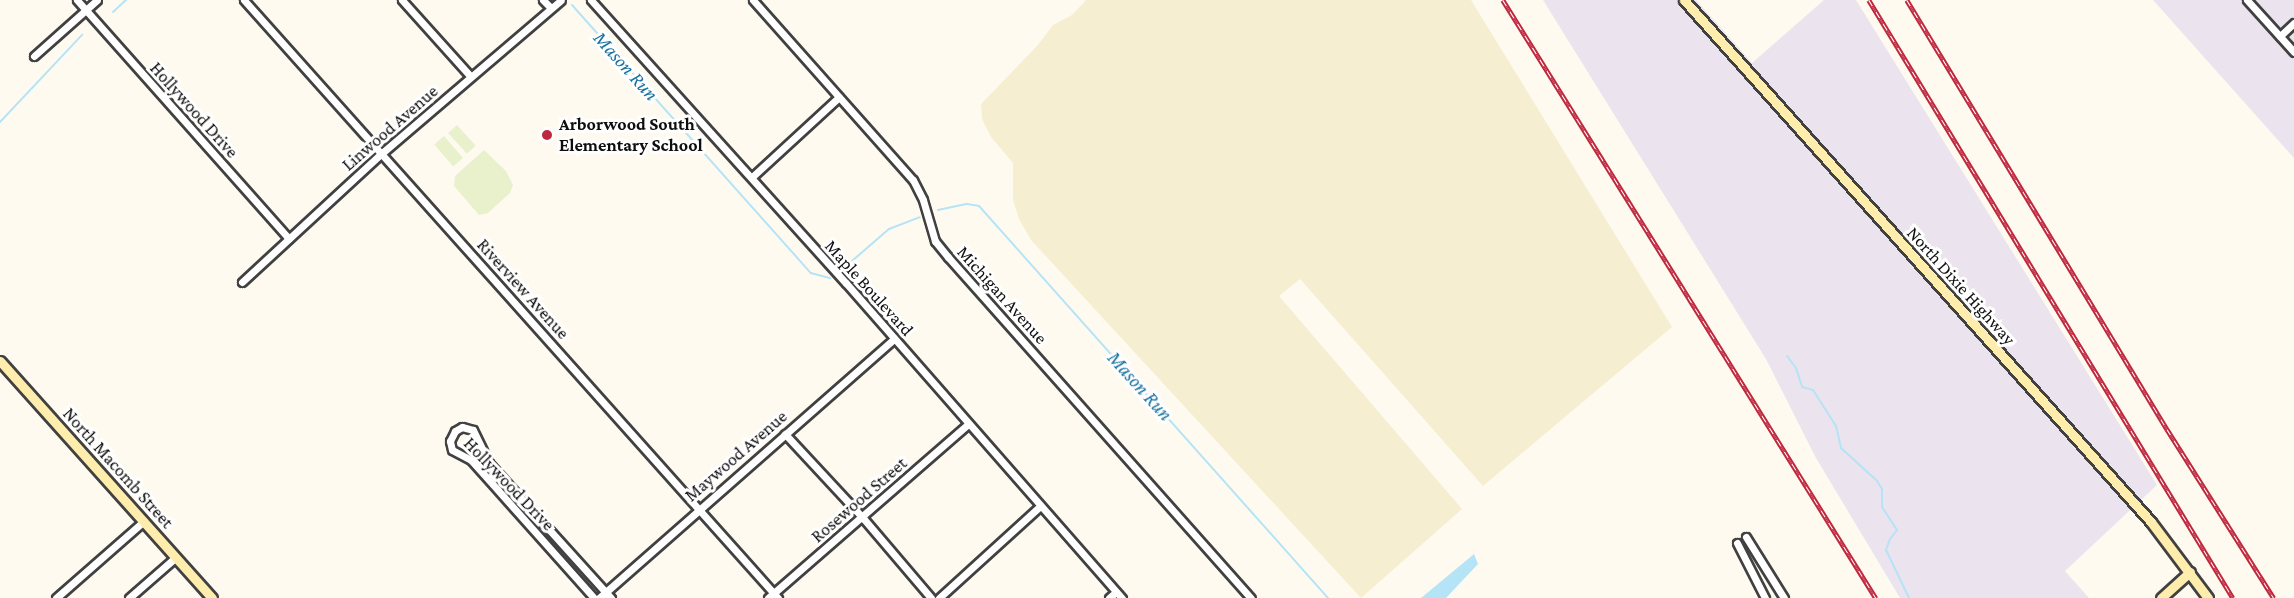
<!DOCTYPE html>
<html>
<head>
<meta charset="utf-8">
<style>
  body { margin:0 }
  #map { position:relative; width:2294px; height:598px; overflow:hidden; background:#fffaf0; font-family:"Crimson Pro",serif }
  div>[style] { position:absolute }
  .industrial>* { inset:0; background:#ebe3ed }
  .farmland>* { inset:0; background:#f5eed0 }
  .pitch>* { inset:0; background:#e8f1cb; transform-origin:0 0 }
  .water>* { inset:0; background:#b5e4f6 }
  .stream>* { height:2px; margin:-1px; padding:0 1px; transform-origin:1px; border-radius:1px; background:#b5e4f6 }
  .roads { filter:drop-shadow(2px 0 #414141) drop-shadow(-2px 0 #414141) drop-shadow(0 2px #414141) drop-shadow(0 -2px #414141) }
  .street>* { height:7px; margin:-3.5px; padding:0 3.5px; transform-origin:3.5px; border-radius:3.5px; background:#fff }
  .secondary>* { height:9px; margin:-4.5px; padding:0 4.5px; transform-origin:4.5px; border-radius:4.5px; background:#feedac }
  .rail>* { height:4.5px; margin-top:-2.25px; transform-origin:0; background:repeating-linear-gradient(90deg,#fff 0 7px,#be273d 0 14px); box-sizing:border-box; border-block:2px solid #be273d }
  .dots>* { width:16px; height:16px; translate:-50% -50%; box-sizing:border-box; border:3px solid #fff; border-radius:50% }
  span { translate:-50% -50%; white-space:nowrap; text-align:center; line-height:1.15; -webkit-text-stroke:6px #fff; paint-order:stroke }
  .street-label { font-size:18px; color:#0e0e0e }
  .poi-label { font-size:18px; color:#0e0e0e; font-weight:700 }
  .left { translate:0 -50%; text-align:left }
  .water-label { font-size:20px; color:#1873a0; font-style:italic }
</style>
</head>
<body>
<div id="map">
  <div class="industrial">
    <div style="clip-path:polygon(1543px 0,1696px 0,1752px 63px,1824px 0,1856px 0,2157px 485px,2065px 571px,2089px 598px,1900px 598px,1816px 458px,1766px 359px)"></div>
    <div style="clip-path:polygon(2153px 0,2294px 0,2294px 158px)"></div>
  </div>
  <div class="farmland">
    <div style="clip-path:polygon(1086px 0,1471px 0,1672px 327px,1483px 486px,1300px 279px,1279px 296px,1462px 509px,1361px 598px,1031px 240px,1019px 219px,1013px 200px,1013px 163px,991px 137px,982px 119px,981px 104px,1038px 45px,1053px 25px,1072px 15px)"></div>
  </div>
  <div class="pitch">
    <div style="left:457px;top:125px;width:28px;height:12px;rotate:48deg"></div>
    <div style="left:444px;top:136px;width:29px;height:13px;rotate:49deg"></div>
    <div style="clip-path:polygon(484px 150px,506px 171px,513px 185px,510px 193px,488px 213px,479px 215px,454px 186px,455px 176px)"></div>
  </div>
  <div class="water">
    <div style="clip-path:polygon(1474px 554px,1478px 564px,1446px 598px,1421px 598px)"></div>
  </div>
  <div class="stream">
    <div style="left:572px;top:5px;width:359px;rotate:48.3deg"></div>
    <div style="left:811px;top:273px;width:20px;rotate:15deg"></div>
    <div style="left:113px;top:12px;width:18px;rotate:-43deg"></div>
    <div style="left:0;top:122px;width:120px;rotate:-46.7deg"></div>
    <div style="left:938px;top:210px;width:30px;rotate:-12deg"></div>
    <div style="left:967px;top:204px;width:12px;rotate:9deg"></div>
    <div style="left:979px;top:206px;width:525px;rotate:48.32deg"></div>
    <div style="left:845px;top:267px;width:58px;rotate:-40.8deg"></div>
    <div style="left:889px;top:229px;width:33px;rotate:-21deg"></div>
    <div style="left:1787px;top:356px;width:15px;rotate:53deg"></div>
    <div style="left:1796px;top:368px;width:20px;rotate:72deg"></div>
    <div style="left:1802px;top:387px;width:11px;rotate:15deg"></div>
    <div style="left:1813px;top:390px;width:43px;rotate:57.4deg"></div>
    <div style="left:1836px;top:426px;width:23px;rotate:77deg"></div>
    <div style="left:1841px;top:448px;width:49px;rotate:42.5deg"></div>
    <div style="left:1877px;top:481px;width:9px;rotate:58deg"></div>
    <div style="left:1882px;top:489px;width:18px;rotate:90deg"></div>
    <div style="left:1882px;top:507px;width:27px;rotate:57deg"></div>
    <div style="left:1897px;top:530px;width:11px;rotate:128deg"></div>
    <div style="left:1890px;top:539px;width:12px;rotate:110deg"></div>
    <div style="left:1886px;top:550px;width:53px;rotate:64.4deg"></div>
  </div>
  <div class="roads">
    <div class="street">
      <div style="left:77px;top:0;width:319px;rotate:48.4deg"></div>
      <div style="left:244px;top:0;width:802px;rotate:48.24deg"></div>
      <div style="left:402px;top:0;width:103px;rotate:48.1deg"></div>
      <div style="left:543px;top:0;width:11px;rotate:45deg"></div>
      <div style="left:591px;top:0;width:381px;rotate:48deg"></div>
      <div style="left:846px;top:283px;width:419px;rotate:48.8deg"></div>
      <div style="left:753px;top:0;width:241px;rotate:48.4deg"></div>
      <div style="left:913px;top:180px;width:22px;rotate:63deg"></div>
      <div style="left:923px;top:200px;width:43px;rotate:73.7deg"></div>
      <div style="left:935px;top:241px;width:21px;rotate:51deg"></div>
      <div style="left:948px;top:257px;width:456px;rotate:48.4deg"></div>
      <div style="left:2247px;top:0;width:70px;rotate:47.9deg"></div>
      <div style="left:2280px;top:36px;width:19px;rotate:-43deg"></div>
      <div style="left:34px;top:56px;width:84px;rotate:-41.6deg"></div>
      <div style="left:752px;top:177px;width:118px;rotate:-42.6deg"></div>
      <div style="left:242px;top:282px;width:190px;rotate:-42.7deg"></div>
      <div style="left:382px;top:153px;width:235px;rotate:-40.5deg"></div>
      <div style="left:785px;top:434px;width:115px;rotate:47.1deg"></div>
      <div style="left:863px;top:518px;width:105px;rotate:49.6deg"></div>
      <div style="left:1746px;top:537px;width:72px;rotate:58.1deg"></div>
      <div style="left:1737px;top:543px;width:62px;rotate:63deg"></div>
      <div style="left:56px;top:598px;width:117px;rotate:-41.2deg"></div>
      <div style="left:129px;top:598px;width:62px;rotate:-41.1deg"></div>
      <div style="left:594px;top:598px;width:185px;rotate:-131.7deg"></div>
      <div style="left:471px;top:460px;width:21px;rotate:-152deg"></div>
      <div style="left:452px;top:450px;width:9px;rotate:-103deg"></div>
      <div style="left:450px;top:441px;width:11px;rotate:-63deg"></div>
      <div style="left:455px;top:431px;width:8px;rotate:-30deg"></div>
      <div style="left:462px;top:427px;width:11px;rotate:15deg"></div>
      <div style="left:473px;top:430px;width:37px;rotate:64deg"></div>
      <div style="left:489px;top:463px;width:182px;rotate:47.9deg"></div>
      <div style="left:599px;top:598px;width:393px;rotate:-41.3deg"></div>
      <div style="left:768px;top:598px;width:265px;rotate:-41deg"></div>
      <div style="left:939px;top:598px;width:137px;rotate:-42.3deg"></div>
      <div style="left:1109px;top:598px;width:9px;rotate:-41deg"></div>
    </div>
    <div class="secondary">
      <div style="left:1684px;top:0;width:700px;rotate:48.18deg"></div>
      <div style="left:2151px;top:522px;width:95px;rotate:53.1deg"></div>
      <div style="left:0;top:361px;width:318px;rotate:48.2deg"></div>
      <div style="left:2161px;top:598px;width:39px;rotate:-42deg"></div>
    </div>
  </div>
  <div class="rail">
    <div style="left:1503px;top:0;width:705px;rotate:58.05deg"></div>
    <div style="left:1869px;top:0;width:700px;rotate:58.67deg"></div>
    <div style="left:1907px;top:0;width:502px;rotate:58.78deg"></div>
    <div style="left:2167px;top:429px;width:200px;rotate:57.7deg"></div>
  </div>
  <div class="dots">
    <div style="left:547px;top:135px;background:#be273d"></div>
  </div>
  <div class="street-label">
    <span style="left:194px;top:110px;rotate:48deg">Hollywood Drive</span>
    <span style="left:390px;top:128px;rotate:-41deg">Linwood Avenue</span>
    <span style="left:1961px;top:286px;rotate:48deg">North Dixie Highway</span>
    <span style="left:869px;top:288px;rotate:48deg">Maple Boulevard</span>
    <span style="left:523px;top:289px;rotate:48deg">Riverview Avenue</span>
    <span style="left:1002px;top:295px;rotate:48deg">Michigan Avenue</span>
    <span style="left:736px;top:456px;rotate:-41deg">Maywood Avenue</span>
    <span style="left:118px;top:468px;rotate:48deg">North Macomb Street</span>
    <span style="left:509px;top:484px;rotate:46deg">Hollywood Drive</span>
    <span style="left:859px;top:500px;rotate:-41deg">Rosewood Street</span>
  </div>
  <div class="poi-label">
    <span class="left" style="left:559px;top:135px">Arborwood South<br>Elementary School</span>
  </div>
  <div class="water-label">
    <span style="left:626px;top:66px;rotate:48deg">Mason Run</span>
    <span style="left:1140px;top:386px;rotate:48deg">Mason Run</span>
  </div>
</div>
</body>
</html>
